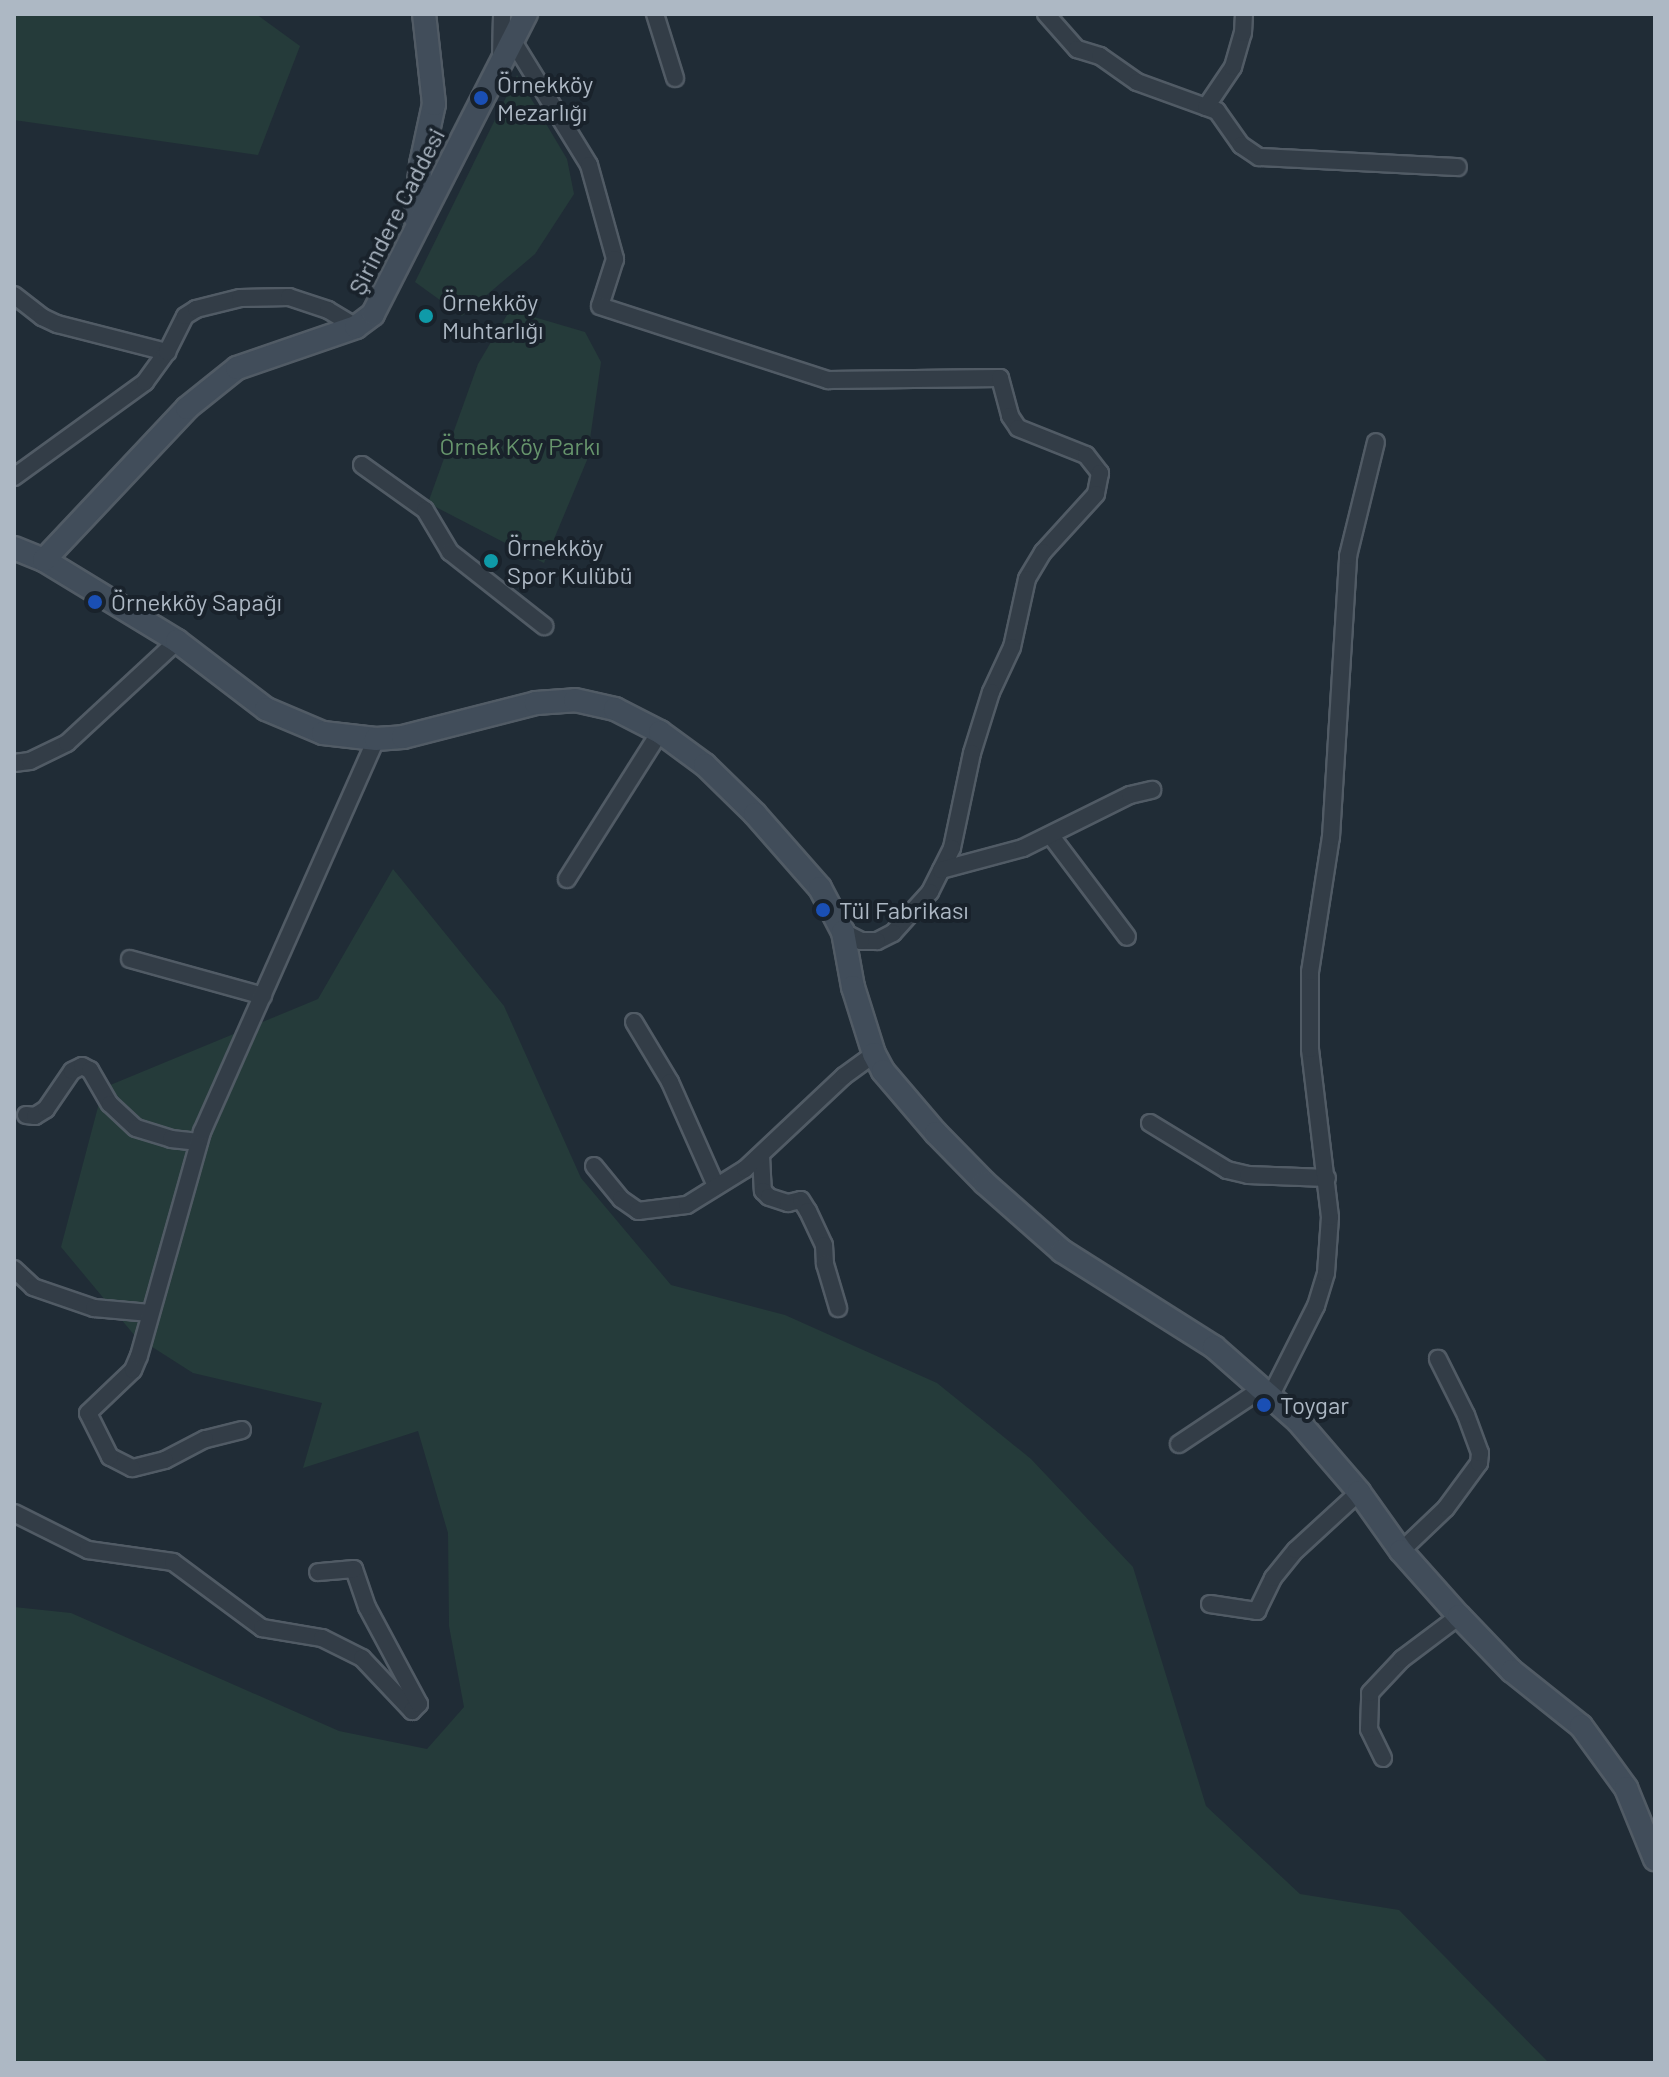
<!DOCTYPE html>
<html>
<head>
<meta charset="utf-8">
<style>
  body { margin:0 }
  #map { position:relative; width:1669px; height:2077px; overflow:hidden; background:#202c36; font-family:Barlow,sans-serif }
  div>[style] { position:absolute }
  .green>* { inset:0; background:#253b3a }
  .roads { filter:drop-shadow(2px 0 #515b65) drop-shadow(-2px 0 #515b65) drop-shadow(0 2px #515b65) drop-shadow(0 -2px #515b65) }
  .street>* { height:16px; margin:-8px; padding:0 8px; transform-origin:8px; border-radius:8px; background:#333d47 }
  .secondary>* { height:22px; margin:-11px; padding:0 11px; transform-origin:11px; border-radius:11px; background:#414d5a }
  .dots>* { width:22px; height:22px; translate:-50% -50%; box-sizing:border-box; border:4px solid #19222b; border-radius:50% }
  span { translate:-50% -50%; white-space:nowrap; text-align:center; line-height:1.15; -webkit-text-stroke:8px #19222b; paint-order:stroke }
  .poi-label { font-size:24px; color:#adb8c4 }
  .left { translate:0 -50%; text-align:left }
  .street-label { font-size:24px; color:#adb8c4 }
  .park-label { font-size:24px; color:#66946c }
  .frame { position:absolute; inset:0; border:16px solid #adb8c4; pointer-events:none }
</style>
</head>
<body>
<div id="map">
  <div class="green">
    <div style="clip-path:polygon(14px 14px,256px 14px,300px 46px,258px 155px,14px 120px)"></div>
    <div style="clip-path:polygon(517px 75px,567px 159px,574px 194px,535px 254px,462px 316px,415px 282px)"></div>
    <div style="clip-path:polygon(510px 310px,585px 332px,601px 362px,587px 460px,544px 563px,428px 503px,478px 364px)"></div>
    <div style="clip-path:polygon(393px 869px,504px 1006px,581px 1178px,671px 1285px,785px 1315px,937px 1383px,1031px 1459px,1133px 1567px,1206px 1806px,1300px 1894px,1399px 1910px,1549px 2063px,14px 2063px,14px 1607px,71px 1613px,339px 1731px,427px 1749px,464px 1707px,449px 1626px,448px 1533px,418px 1431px,303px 1468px,322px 1403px,193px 1373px,135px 1336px,61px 1247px,103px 1088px,318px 999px)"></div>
  </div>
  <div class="roads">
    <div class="street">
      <div style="left:655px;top:14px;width:67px;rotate:72.6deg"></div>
      <div style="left:1046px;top:14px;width:47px;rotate:48.5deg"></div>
      <div style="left:1077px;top:49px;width:24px;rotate:17deg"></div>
      <div style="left:1100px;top:56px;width:45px;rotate:35.1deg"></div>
      <div style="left:1137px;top:82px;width:85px;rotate:19.9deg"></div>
      <div style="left:1217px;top:111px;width:42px;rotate:54.8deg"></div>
      <div style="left:1241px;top:145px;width:22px;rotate:34deg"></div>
      <div style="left:1259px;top:157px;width:199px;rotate:2.9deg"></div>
      <div style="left:514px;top:43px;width:143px;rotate:58.4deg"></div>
      <div style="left:589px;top:165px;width:98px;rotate:74.5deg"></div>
      <div style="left:615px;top:259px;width:49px;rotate:107.7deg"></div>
      <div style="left:600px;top:306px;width:240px;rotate:18deg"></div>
      <div style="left:828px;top:380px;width:172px;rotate:-0.7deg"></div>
      <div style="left:1000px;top:378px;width:39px;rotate:75deg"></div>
      <div style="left:1010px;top:416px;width:14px;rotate:56deg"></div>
      <div style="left:1018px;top:428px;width:73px;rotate:21.7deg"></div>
      <div style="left:1086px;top:455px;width:23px;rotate:52deg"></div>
      <div style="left:1100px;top:473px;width:21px;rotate:101deg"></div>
      <div style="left:1096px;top:494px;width:79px;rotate:132.4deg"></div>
      <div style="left:1043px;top:552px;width:31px;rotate:121deg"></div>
      <div style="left:1027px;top:579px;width:70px;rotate:102.4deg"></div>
      <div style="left:1012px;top:647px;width:50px;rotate:115deg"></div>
      <div style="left:991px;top:692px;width:64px;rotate:107.3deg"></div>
      <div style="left:972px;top:753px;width:97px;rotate:101.9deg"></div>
      <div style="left:952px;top:848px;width:49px;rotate:116.6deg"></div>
      <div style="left:930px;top:892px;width:55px;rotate:132.1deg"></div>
      <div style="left:893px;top:933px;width:18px;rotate:153deg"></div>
      <div style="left:877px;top:941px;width:16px;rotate:180deg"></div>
      <div style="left:861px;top:941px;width:20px;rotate:-153deg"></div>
      <div style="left:501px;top:59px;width:45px;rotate:-88.7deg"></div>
      <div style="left:1206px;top:107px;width:48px;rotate:-56deg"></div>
      <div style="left:1233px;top:67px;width:35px;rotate:-74deg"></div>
      <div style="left:1243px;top:33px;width:19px;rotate:-87deg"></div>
      <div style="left:14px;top:295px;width:36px;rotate:38deg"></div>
      <div style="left:42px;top:317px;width:17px;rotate:25deg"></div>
      <div style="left:57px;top:324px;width:114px;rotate:14.3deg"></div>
      <div style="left:362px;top:465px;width:77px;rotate:35.5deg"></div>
      <div style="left:425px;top:510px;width:49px;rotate:59.2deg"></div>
      <div style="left:450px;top:552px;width:120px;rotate:38.2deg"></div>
      <div style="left:14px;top:477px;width:162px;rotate:-35.9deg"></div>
      <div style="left:145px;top:382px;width:37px;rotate:-54deg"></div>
      <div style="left:167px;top:352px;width:40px;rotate:-63.4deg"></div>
      <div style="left:185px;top:316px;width:13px;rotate:-32deg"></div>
      <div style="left:196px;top:309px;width:45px;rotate:-14deg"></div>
      <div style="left:240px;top:298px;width:49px;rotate:-1.2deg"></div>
      <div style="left:289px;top:297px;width:41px;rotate:18.4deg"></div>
      <div style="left:328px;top:310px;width:33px;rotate:31deg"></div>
      <div style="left:14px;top:763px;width:16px;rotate:-7deg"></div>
      <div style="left:30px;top:761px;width:41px;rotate:-25.9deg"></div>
      <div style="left:67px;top:743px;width:150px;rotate:-42.8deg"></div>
      <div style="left:1051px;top:836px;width:126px;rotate:53deg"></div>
      <div style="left:941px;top:870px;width:85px;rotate:-15deg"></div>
      <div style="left:1023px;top:848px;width:119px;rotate:-26.4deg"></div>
      <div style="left:1130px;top:795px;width:23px;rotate:-13deg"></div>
      <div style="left:567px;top:879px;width:174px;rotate:-57.7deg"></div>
      <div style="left:130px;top:959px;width:138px;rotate:15.5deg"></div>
      <div style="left:634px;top:1022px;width:70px;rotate:59deg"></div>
      <div style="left:670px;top:1082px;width:114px;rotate:66.1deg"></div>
      <div style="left:26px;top:1115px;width:9px;rotate:6deg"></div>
      <div style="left:35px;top:1116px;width:13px;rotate:-32deg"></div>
      <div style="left:46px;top:1109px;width:46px;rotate:-55.6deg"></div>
      <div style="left:72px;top:1071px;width:11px;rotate:-27deg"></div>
      <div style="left:82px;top:1066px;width:9px;rotate:27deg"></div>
      <div style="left:90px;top:1070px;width:39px;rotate:60deg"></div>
      <div style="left:110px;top:1104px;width:35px;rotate:43deg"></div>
      <div style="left:136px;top:1128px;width:37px;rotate:17deg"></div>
      <div style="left:171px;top:1139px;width:28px;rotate:6deg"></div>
      <div style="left:1150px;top:1123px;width:90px;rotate:31.4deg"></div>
      <div style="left:1227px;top:1170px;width:22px;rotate:13deg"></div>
      <div style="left:1248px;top:1175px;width:79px;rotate:2.2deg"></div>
      <div style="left:761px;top:1156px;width:35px;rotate:87deg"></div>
      <div style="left:763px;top:1191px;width:8px;rotate:45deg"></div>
      <div style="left:769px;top:1197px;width:20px;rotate:18deg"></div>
      <div style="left:788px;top:1203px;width:13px;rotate:-13deg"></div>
      <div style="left:801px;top:1200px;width:13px;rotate:58deg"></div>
      <div style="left:808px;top:1211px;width:38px;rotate:65deg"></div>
      <div style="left:824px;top:1245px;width:19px;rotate:87deg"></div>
      <div style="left:825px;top:1264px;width:46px;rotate:73.5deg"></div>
      <div style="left:594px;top:1166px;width:43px;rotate:50.7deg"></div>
      <div style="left:621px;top:1199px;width:21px;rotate:35deg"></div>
      <div style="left:638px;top:1211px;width:49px;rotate:-7deg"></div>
      <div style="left:687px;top:1205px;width:68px;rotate:-31.8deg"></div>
      <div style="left:745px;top:1169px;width:136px;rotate:-43.2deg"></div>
      <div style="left:844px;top:1076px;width:37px;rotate:-36deg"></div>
      <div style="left:14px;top:1269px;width:26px;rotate:43deg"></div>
      <div style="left:33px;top:1287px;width:65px;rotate:19deg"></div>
      <div style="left:94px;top:1308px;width:56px;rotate:5.1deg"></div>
      <div style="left:1270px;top:1397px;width:102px;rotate:-63.2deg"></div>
      <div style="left:1316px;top:1306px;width:34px;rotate:-73deg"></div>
      <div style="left:1326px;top:1273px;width:56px;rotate:-85.9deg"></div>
      <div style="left:1330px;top:1217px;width:169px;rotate:-96.8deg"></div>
      <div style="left:1310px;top:1049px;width:77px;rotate:-90deg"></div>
      <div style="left:1310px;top:972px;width:137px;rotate:-81.2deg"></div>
      <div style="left:1331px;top:837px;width:282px;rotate:-86.5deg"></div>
      <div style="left:1348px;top:556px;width:117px;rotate:-76.2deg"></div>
      <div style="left:242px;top:1430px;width:38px;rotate:166deg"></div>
      <div style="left:205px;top:1439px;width:45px;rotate:152.3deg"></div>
      <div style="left:165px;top:1460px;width:34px;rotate:166deg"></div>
      <div style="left:132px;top:1468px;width:25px;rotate:-153deg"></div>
      <div style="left:110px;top:1457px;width:49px;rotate:-116.6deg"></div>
      <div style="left:88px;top:1413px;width:62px;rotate:-43.7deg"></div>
      <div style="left:133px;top:1370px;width:15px;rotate:-67deg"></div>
      <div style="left:139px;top:1356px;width:233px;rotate:-74.3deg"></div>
      <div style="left:202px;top:1132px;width:430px;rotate:-66.1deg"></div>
      <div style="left:1179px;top:1444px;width:101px;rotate:-33.7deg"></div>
      <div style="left:14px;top:1513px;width:83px;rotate:26.6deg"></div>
      <div style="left:88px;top:1550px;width:86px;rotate:8deg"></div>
      <div style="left:173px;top:1562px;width:111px;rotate:36.6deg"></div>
      <div style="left:262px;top:1628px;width:61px;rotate:9.5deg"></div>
      <div style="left:322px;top:1638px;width:45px;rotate:26.6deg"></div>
      <div style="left:362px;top:1658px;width:73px;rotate:46.7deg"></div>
      <div style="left:412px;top:1711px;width:10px;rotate:-45deg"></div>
      <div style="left:419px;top:1704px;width:110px;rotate:-118.2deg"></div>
      <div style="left:367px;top:1607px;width:40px;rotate:-108.9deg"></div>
      <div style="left:354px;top:1569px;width:36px;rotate:175deg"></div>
      <div style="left:1401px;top:1551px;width:62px;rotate:-43.7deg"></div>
      <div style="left:1446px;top:1508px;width:56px;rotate:-53.7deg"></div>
      <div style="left:1479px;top:1463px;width:10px;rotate:-84deg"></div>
      <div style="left:1480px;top:1453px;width:40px;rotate:-110.2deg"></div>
      <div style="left:1466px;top:1415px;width:63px;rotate:-116.6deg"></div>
      <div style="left:1210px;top:1604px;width:48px;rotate:8.5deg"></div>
      <div style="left:1257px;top:1611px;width:37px;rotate:-64deg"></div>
      <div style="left:1273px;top:1578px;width:36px;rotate:-51deg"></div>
      <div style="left:1296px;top:1550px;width:86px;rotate:-42.6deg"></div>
      <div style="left:1383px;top:1758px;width:32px;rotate:-116deg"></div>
      <div style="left:1369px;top:1729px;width:36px;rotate:-88deg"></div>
      <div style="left:1370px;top:1693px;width:47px;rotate:-46.7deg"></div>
      <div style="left:1402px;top:1659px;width:71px;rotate:-37deg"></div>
    </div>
    <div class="secondary">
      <div style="left:415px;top:217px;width:53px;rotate:-83.5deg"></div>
      <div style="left:421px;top:164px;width:61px;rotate:-77.8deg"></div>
      <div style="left:434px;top:104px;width:91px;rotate:-96.3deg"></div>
      <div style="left:14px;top:548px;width:32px;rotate:22deg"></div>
      <div style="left:44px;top:560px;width:156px;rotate:31.3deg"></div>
      <div style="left:177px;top:641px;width:112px;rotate:37.4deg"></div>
      <div style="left:266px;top:709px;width:62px;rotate:22.8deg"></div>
      <div style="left:323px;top:733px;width:53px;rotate:6.5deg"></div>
      <div style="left:376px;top:739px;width:27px;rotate:-4deg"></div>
      <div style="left:403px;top:737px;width:137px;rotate:-14.3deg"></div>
      <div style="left:536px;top:703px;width:39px;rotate:-4deg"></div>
      <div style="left:575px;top:700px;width:41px;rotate:12.7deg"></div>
      <div style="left:615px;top:709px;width:51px;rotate:27.1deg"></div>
      <div style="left:660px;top:732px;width:56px;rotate:36.3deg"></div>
      <div style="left:705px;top:765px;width:70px;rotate:44.4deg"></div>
      <div style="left:755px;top:814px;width:98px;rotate:48.7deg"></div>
      <div style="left:820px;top:888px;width:50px;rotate:62.4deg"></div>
      <div style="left:843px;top:932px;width:56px;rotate:79.7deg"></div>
      <div style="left:853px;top:987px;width:70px;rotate:72.6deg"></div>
      <div style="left:874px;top:1054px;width:19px;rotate:62deg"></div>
      <div style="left:883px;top:1071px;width:82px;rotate:49.5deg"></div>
      <div style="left:936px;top:1133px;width:70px;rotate:45.6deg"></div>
      <div style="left:985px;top:1183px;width:103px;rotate:41.4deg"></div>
      <div style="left:1062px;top:1251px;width:180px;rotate:32.3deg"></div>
      <div style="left:1214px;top:1347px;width:112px;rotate:41.4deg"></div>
      <div style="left:1298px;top:1421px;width:94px;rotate:49.3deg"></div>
      <div style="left:1359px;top:1492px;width:72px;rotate:54.6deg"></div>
      <div style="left:1401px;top:1551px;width:87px;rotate:48.3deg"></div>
      <div style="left:1459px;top:1616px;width:76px;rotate:46.1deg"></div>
      <div style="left:1512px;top:1671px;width:88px;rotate:38.6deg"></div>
      <div style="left:1581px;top:1726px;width:77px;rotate:54deg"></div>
      <div style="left:1626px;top:1788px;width:77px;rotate:67.8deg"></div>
      <div style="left:44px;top:560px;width:209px;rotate:-46.7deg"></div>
      <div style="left:187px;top:408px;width:64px;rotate:-38.7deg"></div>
      <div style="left:237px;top:368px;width:126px;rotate:-19deg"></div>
      <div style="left:356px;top:327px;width:21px;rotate:-37deg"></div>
      <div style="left:373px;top:314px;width:337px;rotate:-63deg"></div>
    </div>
  </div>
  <div class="dots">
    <div style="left:481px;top:98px;background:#1a4fb4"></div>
    <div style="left:426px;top:316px;background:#0f9aa8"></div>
    <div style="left:491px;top:561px;background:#0f9aa8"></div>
    <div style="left:95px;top:602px;background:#1a4fb4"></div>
    <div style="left:823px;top:910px;background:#1a4fb4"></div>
    <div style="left:1264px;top:1405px;background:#1a4fb4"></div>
  </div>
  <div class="poi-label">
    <span class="left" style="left:497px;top:98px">Örnekköy<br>Mezarlığı</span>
    <span class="left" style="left:442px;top:316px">Örnekköy<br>Muhtarlığı</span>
    <span class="left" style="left:507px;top:561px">Örnekköy<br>Spor Kulübü</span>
    <span class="left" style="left:111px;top:602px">Örnekköy Sapağı</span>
    <span class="left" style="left:839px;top:910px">Tül Fabrikası</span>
    <span class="left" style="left:1280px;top:1405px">Toygar</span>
  </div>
  <div class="street-label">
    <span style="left:396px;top:211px;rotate:-63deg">Şirindere Caddesi</span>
  </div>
  <div class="park-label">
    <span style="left:520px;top:446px">Örnek Köy Parkı</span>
  </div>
  <div class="frame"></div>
</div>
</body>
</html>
